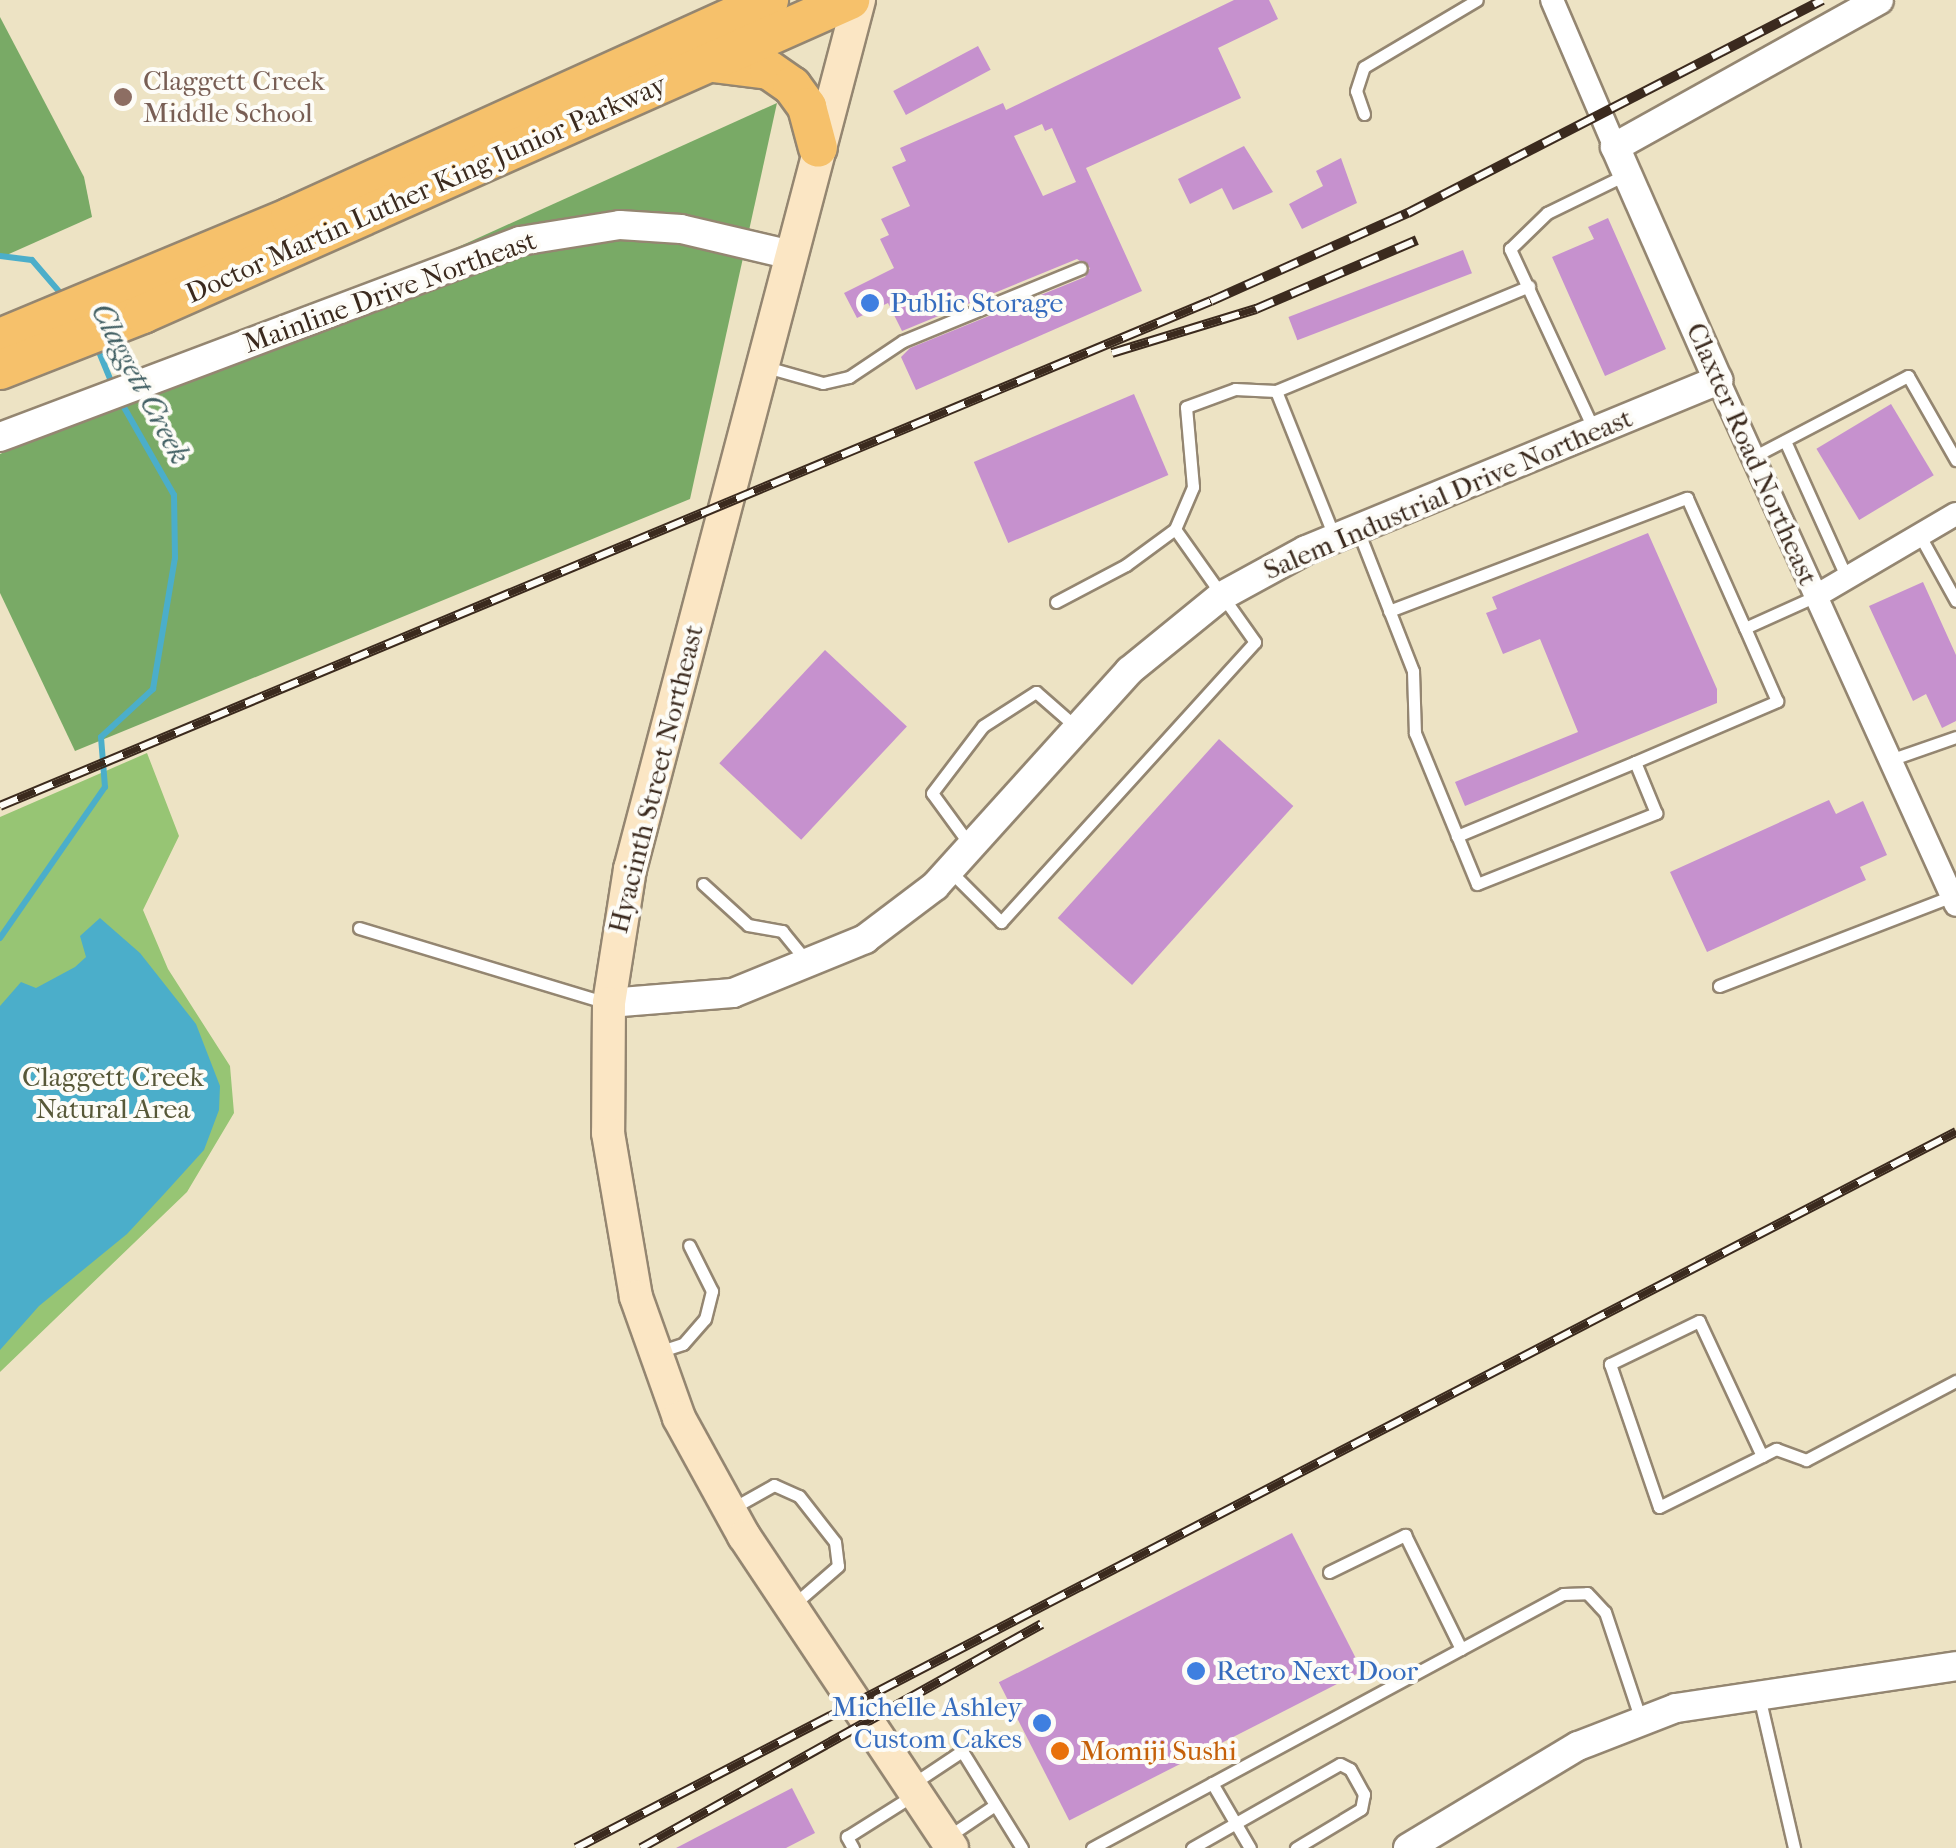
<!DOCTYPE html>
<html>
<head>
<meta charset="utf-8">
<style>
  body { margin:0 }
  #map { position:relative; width:1956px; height:1848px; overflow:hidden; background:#ede3c4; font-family:"IM FELL French Canon",serif }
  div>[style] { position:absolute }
  .green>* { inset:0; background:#97c574 }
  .forest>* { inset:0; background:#79aa66 }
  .water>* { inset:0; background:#4baeca }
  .stream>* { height:6px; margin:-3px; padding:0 3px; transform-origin:3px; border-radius:3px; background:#4baeca }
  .building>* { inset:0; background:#c691ce; transform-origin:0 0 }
  .roads { filter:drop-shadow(2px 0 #948671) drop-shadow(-2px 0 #948671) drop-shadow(0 2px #948671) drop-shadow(0 -2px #948671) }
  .service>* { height:11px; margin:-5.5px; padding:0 5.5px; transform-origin:5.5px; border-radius:5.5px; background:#fff }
  .minor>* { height:22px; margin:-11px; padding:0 11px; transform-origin:11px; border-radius:11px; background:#fff }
  .tertiary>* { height:28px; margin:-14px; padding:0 14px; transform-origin:14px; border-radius:14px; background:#fff }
  .secondary>* { height:32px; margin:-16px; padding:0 16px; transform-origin:16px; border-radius:16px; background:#fbe6c4 }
  .trunk>* { height:38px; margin:-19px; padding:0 19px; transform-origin:19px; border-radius:19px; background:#f6c16b }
  .rail>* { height:10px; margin-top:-5px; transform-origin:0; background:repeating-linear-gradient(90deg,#fdfcf7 0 19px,#3b2a1e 0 38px); box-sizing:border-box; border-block:2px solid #3b2a1e }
  .dots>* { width:28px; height:28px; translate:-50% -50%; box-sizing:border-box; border:5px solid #fdfcf7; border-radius:50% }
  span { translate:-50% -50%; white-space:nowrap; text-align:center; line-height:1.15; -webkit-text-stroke:8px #fdfcf7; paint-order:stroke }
  .education-label { font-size:28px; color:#785e54 }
  .left { translate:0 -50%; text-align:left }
  .street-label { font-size:28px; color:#3b2a1e }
  .shop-label { font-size:28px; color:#366cbe }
  .right { translate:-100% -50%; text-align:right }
  .park-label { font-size:28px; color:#575838 }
  .food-label { font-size:28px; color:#c56008 }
  .water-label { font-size:30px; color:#415f63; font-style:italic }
</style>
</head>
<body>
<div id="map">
  <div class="green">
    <div style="clip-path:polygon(147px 753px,179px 836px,143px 910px,168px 969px,230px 1066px,234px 1113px,187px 1192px,0 1372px,0 817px)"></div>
  </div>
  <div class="forest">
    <div style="clip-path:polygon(0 17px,84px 177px,92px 217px,0 258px)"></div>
    <div style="clip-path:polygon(777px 103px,690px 499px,75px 751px,0 593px,0 454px)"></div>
  </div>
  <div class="water">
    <div style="clip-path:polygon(100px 918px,140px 953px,196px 1024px,220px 1086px,219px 1110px,204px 1150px,165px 1193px,127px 1234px,39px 1306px,0 1350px,0 1006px,21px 982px,36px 988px,75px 967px,86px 957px,80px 936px)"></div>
  </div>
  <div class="stream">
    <div style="left:0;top:256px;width:32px;rotate:7deg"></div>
    <div style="left:32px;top:260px;width:48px;rotate:49.3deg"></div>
    <div style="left:97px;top:347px;width:42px;rotate:67.7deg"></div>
    <div style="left:0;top:938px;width:184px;rotate:-55.2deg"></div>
    <div style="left:105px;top:787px;width:50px;rotate:-94.6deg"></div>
    <div style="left:101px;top:737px;width:71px;rotate:-42.7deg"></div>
    <div style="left:153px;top:689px;width:133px;rotate:-80.5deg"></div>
    <div style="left:175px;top:558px;width:63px;rotate:-90.9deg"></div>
    <div style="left:174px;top:495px;width:107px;rotate:-119.7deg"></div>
  </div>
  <div class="building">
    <div style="clip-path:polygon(evenodd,1234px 0,1269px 0,1278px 19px,1218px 48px,1241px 98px,1086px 168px,1142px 291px,916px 390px,901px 357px,910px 348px,1085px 277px,1090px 268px,1077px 259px,902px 331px,888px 303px,857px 318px,844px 293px,894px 268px,880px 239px,889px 235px,881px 219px,910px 206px,892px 167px,906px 161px,900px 148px,1003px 103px,1006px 110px,1234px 0,1042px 124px,1045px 131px,1052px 128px,1076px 182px,1043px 196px,1014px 136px,1042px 124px)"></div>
    <div style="left:978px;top:46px;width:27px;height:96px;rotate:62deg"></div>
    <div style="clip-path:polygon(1244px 146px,1273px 192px,1233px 210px,1222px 188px,1190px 204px,1178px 179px)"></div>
    <div style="clip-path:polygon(1341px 158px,1357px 203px,1302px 229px,1289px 204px,1323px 186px,1316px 171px)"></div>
    <div style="clip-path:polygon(1608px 218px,1666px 349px,1605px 376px,1552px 257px,1594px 239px,1588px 227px)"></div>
    <div style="left:1463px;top:250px;width:25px;height:187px;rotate:69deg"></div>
    <div style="left:1134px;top:394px;width:88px;height:174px;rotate:67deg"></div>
    <div style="left:1891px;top:404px;width:83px;height:87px;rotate:59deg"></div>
    <div style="clip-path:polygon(1648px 533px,1717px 689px,1717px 703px,1465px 806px,1455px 782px,1578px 732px,1540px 639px,1503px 654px,1486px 613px,1497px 609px,1492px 597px)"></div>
    <div style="clip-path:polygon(1923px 582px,1956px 655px,1956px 721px,1942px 728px,1926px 694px,1913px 701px,1869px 606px)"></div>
    <div style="left:825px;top:650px;width:112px;height:155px;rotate:43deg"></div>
    <div style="left:1219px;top:739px;width:100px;height:241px;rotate:42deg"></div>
    <div style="clip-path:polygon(1829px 800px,1836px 814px,1863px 801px,1887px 855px,1860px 867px,1866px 880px,1707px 952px,1670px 872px)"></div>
    <div style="left:1292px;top:1533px;width:155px;height:329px;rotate:63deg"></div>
    <div style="clip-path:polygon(792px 1788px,815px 1833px,786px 1848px,676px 1848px)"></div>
  </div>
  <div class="roads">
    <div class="service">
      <div style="left:1364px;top:114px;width:24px;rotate:-109deg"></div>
      <div style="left:1356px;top:91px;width:25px;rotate:-72deg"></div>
      <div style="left:1364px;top:67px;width:131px;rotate:-30.7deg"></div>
      <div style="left:766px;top:367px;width:59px;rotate:15.7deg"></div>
      <div style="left:823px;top:383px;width:27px;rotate:-13deg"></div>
      <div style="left:849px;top:377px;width:65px;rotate:-33.7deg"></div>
      <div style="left:903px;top:341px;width:192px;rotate:-22.3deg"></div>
      <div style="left:1594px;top:430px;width:200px;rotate:-114.9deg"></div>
      <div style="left:1510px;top:249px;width:52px;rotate:-44.2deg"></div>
      <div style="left:1547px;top:213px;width:89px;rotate:-26deg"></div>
      <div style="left:1785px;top:441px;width:150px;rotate:65.7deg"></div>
      <div style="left:1753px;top:457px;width:175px;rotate:-27.6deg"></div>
      <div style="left:1908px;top:376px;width:97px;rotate:60.3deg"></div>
      <div style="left:1357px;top:528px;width:154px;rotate:68.6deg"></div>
      <div style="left:1413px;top:671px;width:62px;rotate:88.2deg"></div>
      <div style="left:1415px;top:733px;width:163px;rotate:67.7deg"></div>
      <div style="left:1477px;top:884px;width:193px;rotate:-21.6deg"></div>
      <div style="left:1656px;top:813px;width:55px;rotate:-112.4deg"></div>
      <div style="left:1635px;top:762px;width:193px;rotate:157.4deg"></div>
      <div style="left:1334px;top:536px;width:156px;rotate:-111.8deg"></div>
      <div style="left:1276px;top:391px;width:274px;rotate:-22.5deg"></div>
      <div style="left:1920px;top:536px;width:74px;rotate:61deg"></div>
      <div style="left:1056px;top:602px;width:79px;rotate:-27.9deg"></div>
      <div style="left:1126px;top:565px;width:61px;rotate:-36.3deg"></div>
      <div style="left:1389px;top:611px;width:319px;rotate:-20.8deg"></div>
      <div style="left:1687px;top:498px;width:142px;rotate:66deg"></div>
      <div style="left:1890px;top:760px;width:70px;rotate:-19.2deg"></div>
      <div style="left:1635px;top:762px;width:155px;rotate:-23.2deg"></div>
      <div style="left:1777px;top:701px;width:80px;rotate:-113.7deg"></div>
      <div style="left:1745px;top:628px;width:78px;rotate:-24.3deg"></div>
      <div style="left:970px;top:845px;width:64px;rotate:-126.2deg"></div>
      <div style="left:932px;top:793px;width:84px;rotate:-52.7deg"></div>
      <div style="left:983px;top:726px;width:63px;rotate:-32.7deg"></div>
      <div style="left:1036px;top:692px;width:53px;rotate:41.2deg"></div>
      <div style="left:951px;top:872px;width:71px;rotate:45deg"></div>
      <div style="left:1001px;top:922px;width:378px;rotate:-47.8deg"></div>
      <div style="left:1255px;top:642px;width:138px;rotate:-125.3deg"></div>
      <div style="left:1175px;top:529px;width:46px;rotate:-66.8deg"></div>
      <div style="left:1193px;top:487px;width:80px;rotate:-95deg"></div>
      <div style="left:1186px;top:407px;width:52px;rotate:-20.2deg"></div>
      <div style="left:1235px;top:389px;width:41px;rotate:2.8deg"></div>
      <div style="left:703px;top:884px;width:61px;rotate:42.3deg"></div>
      <div style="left:748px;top:925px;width:35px;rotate:10deg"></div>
      <div style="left:782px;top:931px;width:41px;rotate:50.9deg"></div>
      <div style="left:359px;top:928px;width:260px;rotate:16.8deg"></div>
      <div style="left:1719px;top:986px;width:250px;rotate:-21.1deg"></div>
      <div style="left:658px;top:1352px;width:26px;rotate:-18deg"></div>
      <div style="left:683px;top:1344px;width:33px;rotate:-49deg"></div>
      <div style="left:705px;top:1319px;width:29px;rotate:-76deg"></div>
      <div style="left:712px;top:1291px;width:51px;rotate:-116.6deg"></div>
      <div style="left:1762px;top:1456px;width:149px;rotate:-115deg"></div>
      <div style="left:1699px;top:1321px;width:99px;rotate:154.2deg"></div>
      <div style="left:1610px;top:1364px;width:151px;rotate:71.1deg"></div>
      <div style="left:1659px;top:1507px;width:115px;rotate:-26.3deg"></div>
      <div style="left:1762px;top:1456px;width:16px;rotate:-27deg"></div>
      <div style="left:1776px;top:1449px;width:32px;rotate:20deg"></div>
      <div style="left:1806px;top:1460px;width:170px;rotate:-27.8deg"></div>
      <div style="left:733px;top:1508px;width:47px;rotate:-29.3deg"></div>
      <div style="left:774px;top:1485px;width:27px;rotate:24deg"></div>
      <div style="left:799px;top:1496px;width:58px;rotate:52deg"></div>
      <div style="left:835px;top:1542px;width:24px;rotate:83deg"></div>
      <div style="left:838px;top:1566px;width:60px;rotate:139.1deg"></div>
      <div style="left:1329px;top:1572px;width:85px;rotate:-26deg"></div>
      <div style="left:1405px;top:1535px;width:127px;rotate:63.8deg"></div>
      <div style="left:1759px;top:1696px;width:156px;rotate:77deg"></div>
      <div style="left:914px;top:1783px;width:58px;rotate:-33.7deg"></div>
      <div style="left:962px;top:1751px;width:114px;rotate:58.3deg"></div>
      <div style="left:1212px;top:1783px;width:75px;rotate:59.7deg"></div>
      <div style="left:949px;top:1836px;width:55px;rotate:-34deg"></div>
      <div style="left:853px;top:1848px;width:13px;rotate:-119deg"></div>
      <div style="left:847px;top:1837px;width:77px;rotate:-32.2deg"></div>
      <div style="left:1092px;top:1848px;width:535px;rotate:-28.34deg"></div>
      <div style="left:1563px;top:1594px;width:24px;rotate:-2deg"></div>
      <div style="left:1587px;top:1593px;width:26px;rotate:47deg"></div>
      <div style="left:1605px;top:1612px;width:114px;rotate:71.6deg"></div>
      <div style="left:1192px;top:1848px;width:170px;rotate:-29.6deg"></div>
      <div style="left:1340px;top:1764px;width:11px;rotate:27deg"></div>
      <div style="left:1350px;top:1769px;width:29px;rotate:61deg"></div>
      <div style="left:1364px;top:1794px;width:15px;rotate:101deg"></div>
      <div style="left:1361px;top:1809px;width:76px;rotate:149deg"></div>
    </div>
    <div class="minor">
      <div style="left:1552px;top:0;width:160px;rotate:66.8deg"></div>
      <div style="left:1718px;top:380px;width:576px;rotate:65.61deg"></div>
      <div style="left:1816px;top:596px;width:162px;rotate:-30.4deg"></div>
    </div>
    <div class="tertiary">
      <div style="left:0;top:437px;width:556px;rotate:-20.65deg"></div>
      <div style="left:520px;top:241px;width:101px;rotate:-9.1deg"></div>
      <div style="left:620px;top:225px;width:61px;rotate:3.8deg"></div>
      <div style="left:681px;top:229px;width:113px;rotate:13.3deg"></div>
      <div style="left:609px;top:1003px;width:124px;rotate:-4.6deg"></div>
      <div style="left:733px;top:993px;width:143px;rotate:-22.2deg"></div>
      <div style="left:865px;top:939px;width:88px;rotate:-37.1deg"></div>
      <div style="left:935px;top:886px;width:290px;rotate:-47.9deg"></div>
      <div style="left:1129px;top:671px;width:117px;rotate:-39.1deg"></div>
      <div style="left:1220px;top:597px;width:98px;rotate:-28.7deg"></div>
      <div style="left:1306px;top:550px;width:446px;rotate:-22.4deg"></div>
      <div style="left:1718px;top:380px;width:255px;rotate:-113.8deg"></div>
      <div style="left:1615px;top:147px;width:302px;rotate:-29.1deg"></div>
      <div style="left:1408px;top:1848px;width:198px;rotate:-31deg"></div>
      <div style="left:1578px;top:1746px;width:105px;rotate:-21.2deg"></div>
      <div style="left:1676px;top:1708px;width:283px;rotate:-8.5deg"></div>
    </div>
    <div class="secondary">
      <div style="left:859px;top:0;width:899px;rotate:104.76deg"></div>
      <div style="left:630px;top:869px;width:136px;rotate:98.9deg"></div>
      <div style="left:609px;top:1003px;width:130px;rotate:90.4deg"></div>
      <div style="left:608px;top:1133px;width:166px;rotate:80.3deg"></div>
      <div style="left:636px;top:1297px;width:128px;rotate:70.4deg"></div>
      <div style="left:679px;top:1418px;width:135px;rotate:61.2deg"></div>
      <div style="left:744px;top:1536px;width:375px;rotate:56.3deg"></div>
    </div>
    <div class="trunk">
      <div style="left:713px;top:63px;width:56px;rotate:7.1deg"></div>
      <div style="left:769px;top:70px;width:28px;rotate:35deg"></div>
      <div style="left:792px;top:86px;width:26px;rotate:54deg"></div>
      <div style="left:807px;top:107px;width:42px;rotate:75deg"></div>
      <div style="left:0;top:338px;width:314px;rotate:-22.6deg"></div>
      <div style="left:290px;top:217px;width:526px;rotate:-24.37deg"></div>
      <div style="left:0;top:370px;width:154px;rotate:-21.4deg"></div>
      <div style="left:143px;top:314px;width:774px;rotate:-23.95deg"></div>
    </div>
  </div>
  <div class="rail">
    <div style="left:1112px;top:353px;width:151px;rotate:-17deg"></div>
    <div style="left:1256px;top:309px;width:175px;rotate:-23.2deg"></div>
    <div style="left:0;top:806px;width:1312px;rotate:-22.64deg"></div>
    <div style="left:1211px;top:301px;width:216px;rotate:-24.1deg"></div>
    <div style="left:1408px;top:213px;width:466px;rotate:-27.2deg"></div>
    <div style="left:576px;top:1848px;width:1555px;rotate:-27.42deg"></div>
    <div style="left:641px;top:1848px;width:459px;rotate:-29.2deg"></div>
  </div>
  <div class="dots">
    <div style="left:123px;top:97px;background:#8d6e63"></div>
    <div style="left:870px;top:303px;background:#3f7fe0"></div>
    <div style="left:1196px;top:1671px;background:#3f7fe0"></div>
    <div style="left:1042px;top:1723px;background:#3f7fe0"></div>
    <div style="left:1060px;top:1751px;background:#e8710a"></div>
  </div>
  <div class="education-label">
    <span class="left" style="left:143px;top:97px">Claggett Creek<br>Middle School</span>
  </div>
  <div class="street-label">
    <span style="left:426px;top:189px;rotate:-24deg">Doctor Martin Luther King Junior Parkway</span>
    <span style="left:390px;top:292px;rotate:-20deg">Mainline Drive Northeast</span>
    <span style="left:1752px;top:454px;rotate:66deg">Claxter Road Northeast</span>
    <span style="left:1448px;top:494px;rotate:-23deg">Salem Industrial Drive Northeast</span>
    <span style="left:656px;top:779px;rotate:-76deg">Hyacinth Street Northeast</span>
  </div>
  <div class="shop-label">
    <span class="left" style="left:890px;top:303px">Public Storage</span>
    <span class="left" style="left:1216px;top:1671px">Retro Next Door</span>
    <span class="right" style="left:1022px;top:1723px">Michelle Ashley<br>Custom Cakes</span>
  </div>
  <div class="park-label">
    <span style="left:113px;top:1093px">Claggett Creek<br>Natural Area</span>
  </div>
  <div class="food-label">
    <span class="left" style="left:1080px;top:1751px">Momiji Sushi</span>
  </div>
  <div class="water-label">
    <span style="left:140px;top:384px;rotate:62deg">Claggett Creek</span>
  </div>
</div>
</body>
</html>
